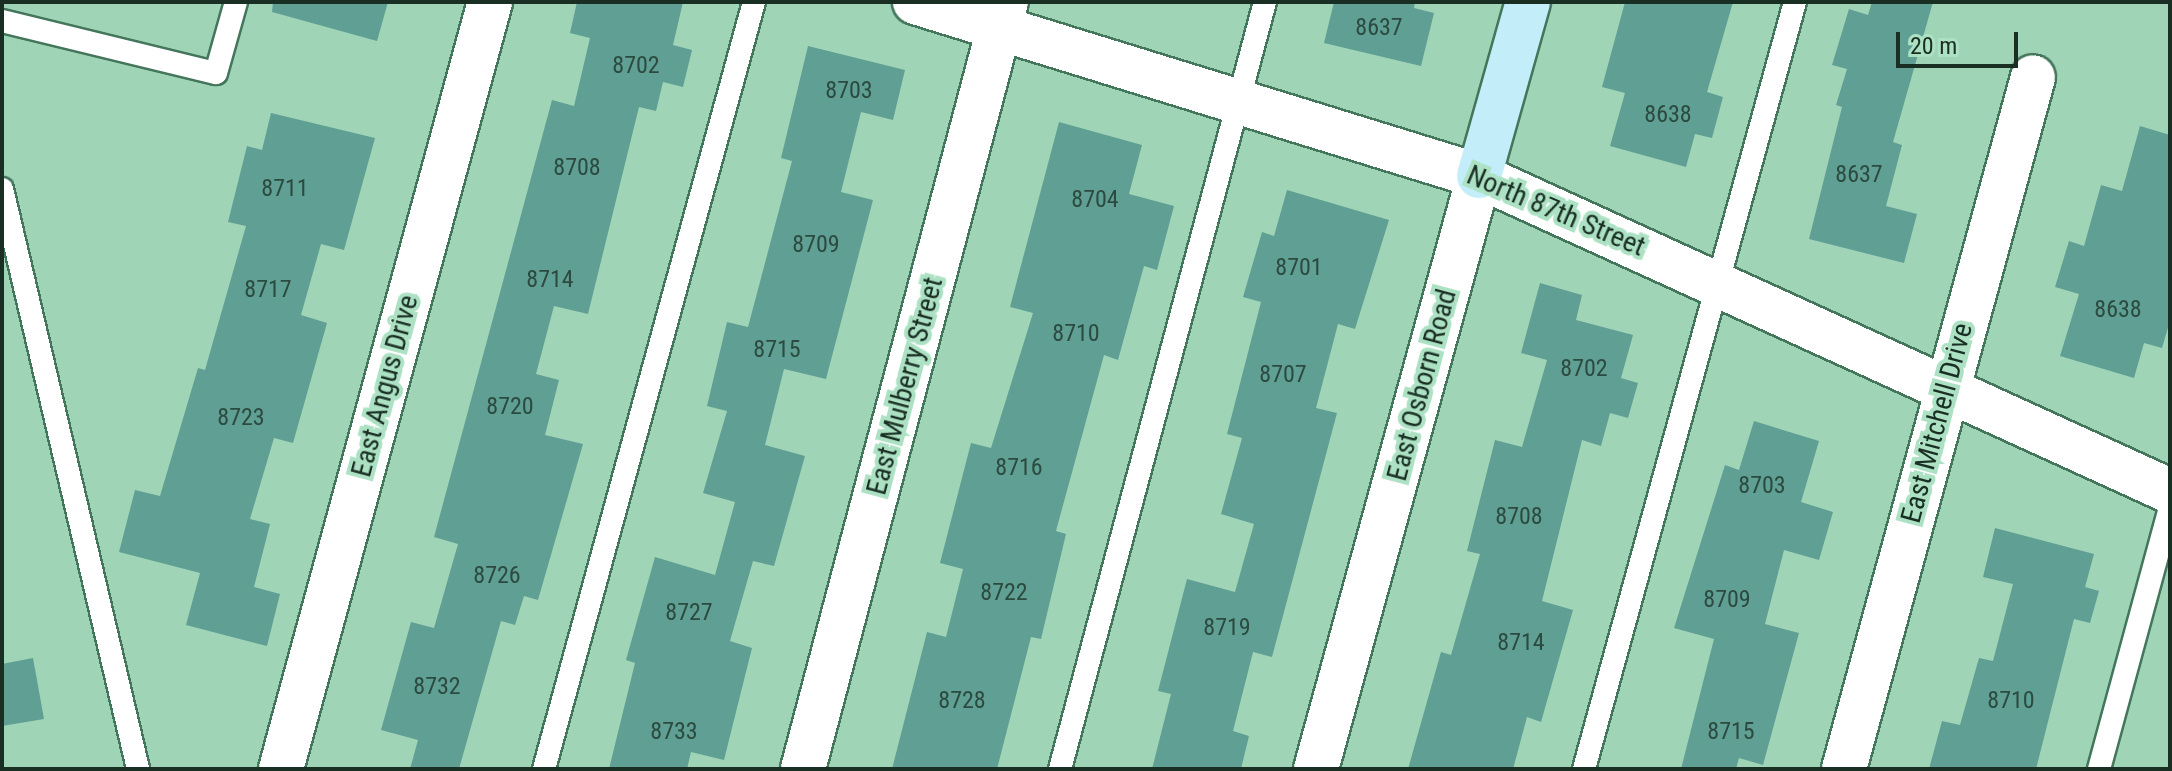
<!DOCTYPE html>
<html>
<head>
<meta charset="utf-8">
<style>
  body { margin:0 }
  #map { position:relative; width:2172px; height:771px; overflow:hidden; background:#9fd4b7; font-family:"Roboto Condensed",sans-serif }
  div>[style] { position:absolute }
  .building>* { inset:0; background:#609f93 }
  .roads { filter:drop-shadow(2px 0 #44765c) drop-shadow(-2px 0 #44765c) drop-shadow(0 2px #44765c) drop-shadow(0 -2px #44765c) }
  .lane>* { height:22px; margin:-11px; padding:0 11px; transform-origin:11px; border-radius:11px; background:#fff }
  .street>* { height:44px; margin:-22px; padding:0 22px; transform-origin:22px; border-radius:22px; background:#fff }
  .secondary>* { height:44px; margin:-22px; padding:0 22px; transform-origin:22px; border-radius:22px; background:#c3eef9 }
  span { translate:-50% -50%; white-space:nowrap; text-align:center; line-height:1.15; -webkit-text-stroke:8px #ace1c3; paint-order:stroke }
  .number-label { font-size:24px; color:#2c4b40 }
  .number-label span { -webkit-text-stroke-width:0 }
  .street-label { font-size:28px; color:#1a2f24 }
  .frame { position:absolute; inset:0; border:4px solid #1a2f24; pointer-events:none }
  .scale { position:absolute; left:1896px; top:32px; width:122px; height:36px; box-sizing:border-box; border:4px solid #1a2f24; border-top:0; padding-left:10px; font-size:24px; line-height:28px; white-space:nowrap; color:#1a2f24; -webkit-text-stroke:6px #ace1c3; paint-order:stroke }
</style>
</head>
<body>
<div id="map">
  <div class="building">
    <div style="clip-path:polygon(273px 2px,388px 2px,377px 41px,272px 12px)"></div>
    <div style="clip-path:polygon(577px 2px,683px 2px,673px 45px,692px 50px,683px 87px,663px 82px,656px 111px,639px 107px,588px 314px,554px 306px,536px 374px,559px 380px,545px 435px,583px 444px,538px 600px,524px 596px,515px 625px,501px 621px,459px 769px,410px 769px,418px 740px,381px 730px,411px 622px,434px 628px,458px 544px,434px 537px,552px 100px,574px 106px,590px 38px,570px 33px)"></div>
    <div style="clip-path:polygon(1334px 2px,1415px 2px,1414px 8px,1434px 13px,1421px 66px,1324px 43px)"></div>
    <div style="clip-path:polygon(1625px 2px,1733px 2px,1707px 92px,1723px 97px,1712px 138px,1695px 134px,1686px 167px,1610px 146px,1625px 93px,1602px 87px)"></div>
    <div style="clip-path:polygon(1872px 2px,1933px 2px,1893px 142px,1902px 145px,1886px 206px,1917px 214px,1904px 263px,1809px 239px,1842px 107px,1836px 105px,1847px 69px,1832px 65px,1849px 9px,1868px 15px)"></div>
    <div style="clip-path:polygon(808px 46px,905px 70px,893px 120px,861px 112px,841px 192px,873px 200px,826px 379px,784px 369px,765px 445px,805px 456px,774px 566px,753px 561px,730px 641px,752px 648px,724px 760px,691px 752px,687px 769px,609px 769px,635px 663px,626px 660px,655px 557px,715px 575px,735px 502px,703px 493px,727px 411px,707px 406px,727px 322px,748px 327px,792px 161px,781px 158px)"></div>
    <div style="clip-path:polygon(271px 113px,375px 138px,344px 250px,321px 244px,301px 315px,327px 323px,293px 443px,274px 438px,250px 519px,270px 524px,254px 587px,280px 594px,267px 646px,186px 625px,200px 573px,119px 552px,135px 490px,160px 496px,198px 368px,205px 370px,246px 226px,228px 222px,247px 146px,262px 150px)"></div>
    <div style="clip-path:polygon(1059px 122px,1142px 145px,1129px 194px,1174px 206px,1157px 270px,1144px 266px,1118px 360px,1104px 355px,1056px 531px,1066px 534px,1041px 639px,1031px 637px,997px 769px,892px 769px,927px 632px,946px 637px,963px 569px,940px 563px,971px 443px,991px 448px,1033px 313px,1010px 307px)"></div>
    <div style="clip-path:polygon(2140px 126px,2170px 135px,2170px 321px,2162px 348px,2144px 343px,2134px 378px,2060px 356px,2079px 294px,2055px 287px,2069px 241px,2084px 246px,2101px 185px,2122px 191px)"></div>
    <div style="clip-path:polygon(1287px 190px,1389px 220px,1355px 329px,1338px 324px,1316px 408px,1337px 413px,1272px 657px,1253px 652px,1233px 731px,1249px 736px,1241px 769px,1152px 769px,1171px 694px,1158px 691px,1187px 579px,1235px 592px,1254px 524px,1221px 514px,1242px 438px,1227px 434px,1261px 302px,1243px 297px,1262px 232px,1274px 236px)"></div>
    <div style="clip-path:polygon(1540px 283px,1582px 295px,1576px 320px,1633px 335px,1621px 378px,1638px 383px,1628px 418px,1610px 413px,1601px 446px,1582px 440px,1542px 601px,1573px 610px,1541px 722px,1527px 717px,1513px 769px,1408px 769px,1441px 652px,1451px 655px,1480px 554px,1467px 551px,1495px 440px,1522px 447px,1547px 360px,1521px 353px)"></div>
    <div style="clip-path:polygon(1754px 421px,1819px 441px,1801px 502px,1833px 512px,1819px 560px,1784px 550px,1765px 624px,1799px 633px,1763px 765px,1739px 758px,1736px 769px,1681px 769px,1714px 639px,1674px 628px,1725px 465px,1739px 470px)"></div>
    <div style="clip-path:polygon(1995px 528px,2094px 554px,2085px 587px,2099px 591px,2090px 623px,2074px 619px,2036px 769px,1929px 769px,1942px 721px,1960px 725px,1979px 658px,1993px 661px,2013px 584px,1983px 577px)"></div>
    <div style="clip-path:polygon(33px 658px,44px 719px,2px 726px,2px 664px)"></div>
  </div>
  <div class="roads">
    <div class="lane">
      <div style="left:2px;top:21px;width:220px;rotate:13.7deg"></div>
      <div style="left:216px;top:73px;width:74px;rotate:-74.3deg"></div>
      <div style="left:2px;top:189px;width:596px;rotate:76.8deg"></div>
      <div style="left:544px;top:769px;width:795px;rotate:-74.69deg"></div>
      <div style="left:1060px;top:769px;width:794px;rotate:-75.04deg"></div>
      <div style="left:1584px;top:769px;width:795px;rotate:-74.62deg"></div>
      <div style="left:2099px;top:769px;width:270px;rotate:-74.8deg"></div>
    </div>
    <div class="street">
      <div style="left:915px;top:2px;width:590px;rotate:17.15deg"></div>
      <div style="left:1479px;top:176px;width:759px;rotate:24.51deg"></div>
      <div style="left:281px;top:769px;width:795px;rotate:-74.76deg"></div>
      <div style="left:803px;top:769px;width:793px;rotate:-75.18deg"></div>
      <div style="left:1316px;top:769px;width:615px;rotate:-74.63deg"></div>
      <div style="left:1844px;top:769px;width:717px;rotate:-74.72deg"></div>
    </div>
    <div class="secondary">
      <div style="left:1479px;top:176px;width:181px;rotate:-74.3deg"></div>
    </div>
  </div>
  <div class="number-label">
    <span style="left:1379px;top:28px">8637</span>
    <span style="left:636px;top:66px">8702</span>
    <span style="left:849px;top:91px">8703</span>
    <span style="left:1668px;top:115px">8638</span>
    <span style="left:577px;top:168px">8708</span>
    <span style="left:1859px;top:175px">8637</span>
    <span style="left:285px;top:189px">8711</span>
    <span style="left:1095px;top:200px">8704</span>
    <span style="left:816px;top:245px">8709</span>
    <span style="left:1299px;top:268px">8701</span>
    <span style="left:550px;top:280px">8714</span>
    <span style="left:268px;top:290px">8717</span>
    <span style="left:2118px;top:310px">8638</span>
    <span style="left:1076px;top:334px">8710</span>
    <span style="left:777px;top:350px">8715</span>
    <span style="left:1584px;top:369px">8702</span>
    <span style="left:1283px;top:375px">8707</span>
    <span style="left:510px;top:407px">8720</span>
    <span style="left:241px;top:418px">8723</span>
    <span style="left:1019px;top:468px">8716</span>
    <span style="left:1762px;top:486px">8703</span>
    <span style="left:1519px;top:517px">8708</span>
    <span style="left:497px;top:576px">8726</span>
    <span style="left:1004px;top:593px">8722</span>
    <span style="left:1727px;top:600px">8709</span>
    <span style="left:689px;top:613px">8727</span>
    <span style="left:1227px;top:628px">8719</span>
    <span style="left:1521px;top:643px">8714</span>
    <span style="left:437px;top:687px">8732</span>
    <span style="left:962px;top:701px">8728</span>
    <span style="left:2011px;top:701px">8710</span>
    <span style="left:674px;top:732px">8733</span>
    <span style="left:1731px;top:732px">8715</span>
  </div>
  <div class="street-label">
    <span style="left:1556px;top:211px;rotate:23deg">North 87th Street</span>
    <span style="left:1422px;top:385px;rotate:-75deg">East Osborn Road</span>
    <span style="left:385px;top:386px;rotate:-75deg">East Angus Drive</span>
    <span style="left:905px;top:386px;rotate:-75deg">East Mulberry Street</span>
    <span style="left:1937px;top:423px;rotate:-75deg">East Mitchell Drive</span>
  </div>
  <div class="frame"></div>
  <div class="scale">20 m</div>
</div>
</body>
</html>
